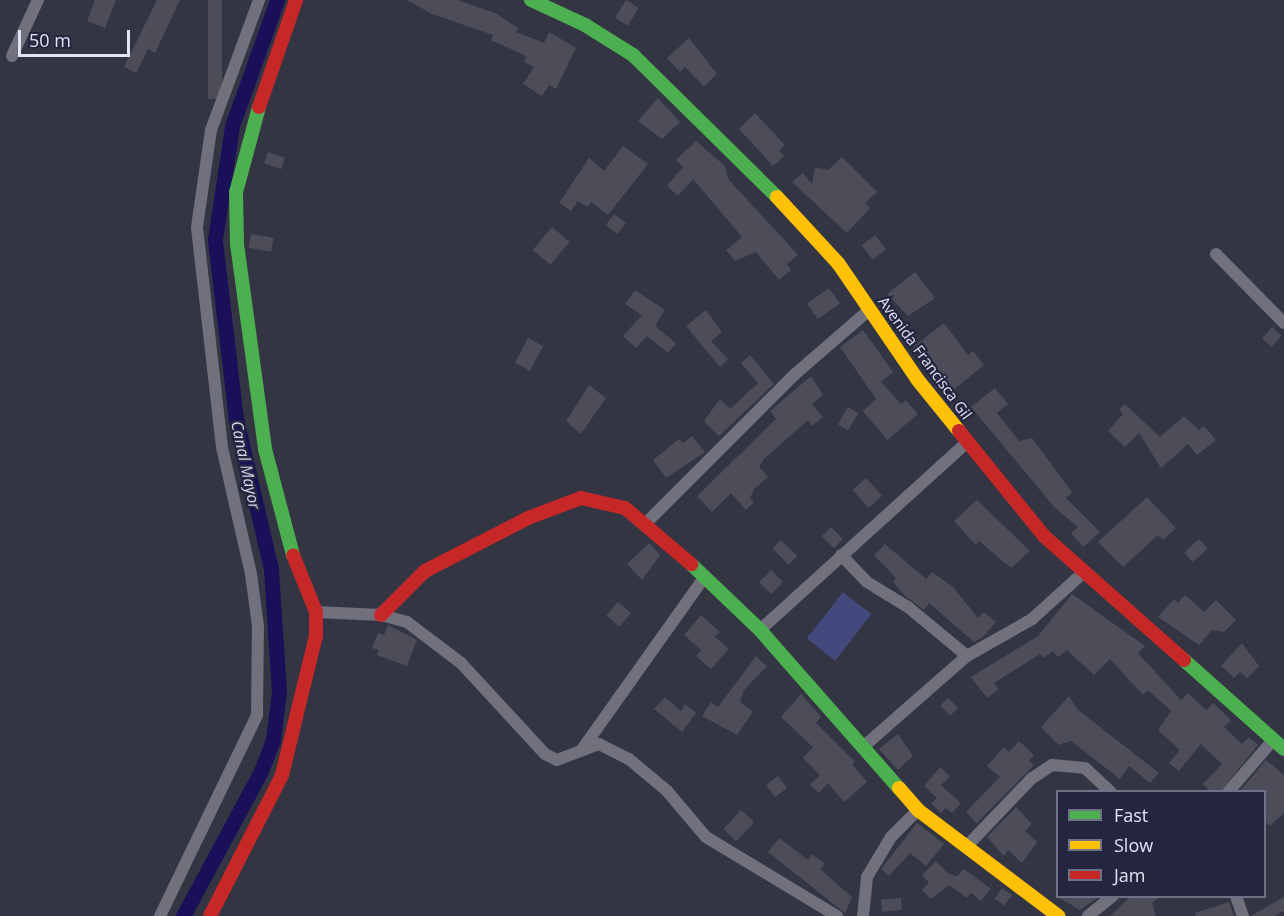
<!DOCTYPE html>
<html>
<head>
<meta charset="utf-8">
<style>
  body { margin:0 }
  #map { position:relative; width:1284px; height:916px; overflow:hidden; background:#333542; font-family:"Open Sans",sans-serif }
  div>[style] { position:absolute }
  .green>* { inset:0; background:#43497c; transform-origin:0 0 }
  .canal>* { height:15px; margin:-7.5px; padding:0 7.5px; transform-origin:7.5px; border-radius:7.5px; background:#1a1059 }
  .building>* { inset:0; background:#4c4d58; transform-origin:0 0 }
  .street>* { height:12px; margin:-6px; padding:0 6px; transform-origin:6px; border-radius:6px; background:#70717d }
  .fast>* { height:14px; margin:-7px; padding:0 7px; transform-origin:7px; border-radius:7px; background:#4caf50 }
  .slow>* { height:14px; margin:-7px; padding:0 7px; transform-origin:7px; border-radius:7px; background:#ffc107 }
  .jam>* { height:14px; margin:-7px; padding:0 7px; transform-origin:7px; border-radius:7px; background:#c62828 }
  span { translate:-50% -50%; white-space:nowrap; text-align:center; line-height:1.15; -webkit-text-stroke:4.5px #23263e; paint-order:stroke }
  .street-label { font-size:15px; color:#e1e4f4 }
  .water-label { font-size:16px; color:#d4d8ef; font-style:italic }
  .legend { position:absolute; left:1056px; top:790px; width:210px; height:108px; box-sizing:border-box; background:#23263e; border:2px solid #6f7287; margin:0; padding:8px 10px; list-style:none; font-size:18px; color:#e1e4f4 }
  .legend li { display:flex; align-items:center; gap:12px; height:30px }
  .legend b { width:30px; border:2px solid #6f7287 }
  .scale { position:absolute; left:18px; top:30px; width:112px; height:27px; box-sizing:border-box; border:3px solid #e1e4f4; border-top:0; padding-left:8px; font-size:18px; line-height:21px; white-space:nowrap; color:#e1e4f4; -webkit-text-stroke:4px #23263e; paint-order:stroke }
</style>
</head>
<body>
<div id="map">
  <div class="green">
    <div style="left:843px;top:592px;width:36px;height:59px;rotate:38deg"></div>
  </div>
  <div class="canal">
    <div style="left:183px;top:916px;width:165px;rotate:-61.7deg"></div>
    <div style="left:261px;top:771px;width:33px;rotate:-69deg"></div>
    <div style="left:273px;top:740px;width:49px;rotate:-83deg"></div>
    <div style="left:279px;top:691px;width:122px;rotate:-93.8deg"></div>
    <div style="left:271px;top:569px;width:154px;rotate:-103.1deg"></div>
    <div style="left:236px;top:419px;width:181px;rotate:-96.7deg"></div>
    <div style="left:215px;top:239px;width:114px;rotate:-81.4deg"></div>
    <div style="left:232px;top:126px;width:134px;rotate:-70.3deg"></div>
  </div>
  <div class="building">
    <div style="clip-path:polygon(95px 0,116px 0,105px 28px,87px 21px)"></div>
    <div style="clip-path:polygon(157px 0,180px 0,155px 53px,148px 49px,136px 73px,124px 67px)"></div>
    <div style="left:208px;top:0;width:14px;height:99px"></div>
    <div style="clip-path:polygon(407px 0,458px 0,497px 14px,518px 28px,516px 32px,544px 43px,549px 32px,576px 48px,556px 89px,549px 85px,542px 96px,523px 84px,534px 67px,524px 62px,526px 56px,491px 40px,493px 35px,432px 14px)"></div>
    <div style="left:626px;top:0;width:15px;height:21px;rotate:32deg"></div>
    <div style="clip-path:polygon(689px 38px,717px 74px,704px 86px,685px 67px,680px 72px,667px 58px)"></div>
    <div style="clip-path:polygon(658px 98px,680px 122px,662px 139px,638px 121px)"></div>
    <div style="clip-path:polygon(755px 113px,785px 145px,779px 150px,784px 156px,773px 166px,739px 129px)"></div>
    <div style="clip-path:polygon(696px 141px,724px 165px,729px 180px,798px 255px,787px 264px,791px 270px,779px 280px,756px 252px,735px 261px,726px 250px,742px 237px,693px 179px,678px 196px,667px 186px,683px 167px,676px 160px)"></div>
    <div style="clip-path:polygon(623px 146px,648px 164px,608px 215px,591px 202px,587px 207px,578px 201px,571px 211px,559px 203px,589px 158px,604px 171px)"></div>
    <div style="left:268px;top:152px;width:18px;height:12px;rotate:19deg"></div>
    <div style="clip-path:polygon(842px 157px,877px 192px,865px 203px,870px 208px,847px 233px,792px 182px,803px 173px,812px 184px,815px 167px,828px 170px)"></div>
    <div style="left:614px;top:214px;width:15px;height:14px;rotate:37deg"></div>
    <div style="left:552px;top:227px;width:23px;height:30px;rotate:40deg"></div>
    <div style="left:251px;top:234px;width:23px;height:14px;rotate:10deg"></div>
    <div style="left:875px;top:235px;width:18px;height:17px;rotate:52deg"></div>
    <div style="clip-path:polygon(915px 272px,935px 298px,908px 316px,887px 294px)"></div>
    <div style="left:829px;top:288px;width:19px;height:27px;rotate:55deg"></div>
    <div style="clip-path:polygon(635px 290px,665px 310px,655px 326px,676px 343px,668px 353px,647px 336px,636px 348px,623px 336px,642px 315px,625px 304px)"></div>
    <div style="clip-path:polygon(706px 310px,722px 332px,711px 341px,728px 359px,720px 367px,686px 326px)"></div>
    <div style="clip-path:polygon(944px 323px,968px 355px,973px 351px,984px 365px,952px 391px,928px 358px,924px 361px,913px 347px)"></div>
    <div style="left:1272px;top:327px;width:13px;height:15px;rotate:42deg"></div>
    <div style="clip-path:polygon(863px 330px,893px 372px,881px 382px,901px 404px,906px 400px,918px 414px,887px 440px,863px 411px,876px 399px,840px 347px)"></div>
    <div style="left:528px;top:338px;width:17px;height:28px;rotate:28deg"></div>
    <div style="clip-path:polygon(750px 355px,774px 384px,719px 436px,704px 421px,720px 399px,730px 409px,758px 383px,741px 363px)"></div>
    <div style="clip-path:polygon(811px 376px,823px 395px,812px 404px,823px 417px,812px 426px,808px 420px,763px 460px,759px 467px,768px 477px,754px 489px,750px 498px,754px 502px,746px 510px,731px 493px,712px 512px,697px 496px,776px 419px,770px 411px)"></div>
    <div style="clip-path:polygon(589px 385px,606px 398px,581px 434px,566px 421px)"></div>
    <div style="clip-path:polygon(995px 388px,1008px 404px,997px 413px,1019px 441px,1032px 438px,1072px 492px,1066px 498px,1100px 532px,1083px 547px,1071px 533px,1078px 527px,1055px 508px,971px 407px)"></div>
    <div style="clip-path:polygon(1125px 404px,1160px 437px,1184px 416px,1199px 430px,1204px 426px,1216px 440px,1197px 455px,1188px 444px,1161px 468px,1139px 433px,1125px 447px,1108px 431px,1123px 414px,1119px 409px)"></div>
    <div style="left:848px;top:407px;width:12px;height:20px;rotate:31deg"></div>
    <div style="clip-path:polygon(692px 436px,705px 452px,666px 478px,653px 460px,679px 439px,683px 443px)"></div>
    <div style="left:866px;top:478px;width:24px;height:18px;rotate:48deg"></div>
    <div style="clip-path:polygon(1147px 497px,1176px 528px,1163px 540px,1158px 535px,1123px 567px,1098px 542px)"></div>
    <div style="clip-path:polygon(977px 500px,1030px 551px,1011px 568px,979px 541px,976px 545px,954px 521px)"></div>
    <div style="left:831px;top:527px;width:17px;height:13px;rotate:45deg"></div>
    <div style="left:1199px;top:539px;width:13px;height:20px;rotate:48deg"></div>
    <div style="left:781px;top:540px;width:23px;height:12px;rotate:45deg"></div>
    <div style="clip-path:polygon(649px 543px,660px 555px,642px 580px,627px 564px)"></div>
    <div style="clip-path:polygon(885px 544px,926px 579px,932px 572px,953px 587px,978px 618px,984px 612px,996px 622px,983px 637px,974px 642px,929px 603px,924px 610px,904px 595px,893px 582px,896px 578px,874px 555px)"></div>
    <div style="left:771px;top:570px;width:17px;height:17px;rotate:45deg"></div>
    <div style="clip-path:polygon(1072px 594px,1145px 646px,1138px 653px,1181px 700px,1188px 693px,1206px 710px,1213px 703px,1231px 720px,1224px 727px,1242px 744px,1249px 737px,1258px 745px,1220px 792px,1210px 792px,1203px 784px,1222px 764px,1201px 744px,1179px 771px,1169px 763px,1180px 750px,1158px 730px,1171px 711px,1148px 690px,1143px 695px,1110px 659px,1094px 675px,1067px 650px,1058px 657px,1053px 651px,1044px 658px,1040px 654px,994px 683px,999px 689px,987px 698px,971px 677px,1038px 636px)"></div>
    <div style="clip-path:polygon(1185px 595px,1204px 612px,1216px 600px,1236px 620px,1224px 632px,1212px 630px,1199px 645px,1158px 617px,1174px 599px,1178px 603px)"></div>
    <div style="left:618px;top:602px;width:17px;height:18px;rotate:40deg"></div>
    <div style="clip-path:polygon(701px 615px,720px 632px,715px 637px,729px 649px,711px 669px,696px 656px,701px 650px,684px 635px)"></div>
    <div style="clip-path:polygon(388px 625px,417px 640px,407px 666px,377px 655px,379px 650px,372px 648px,378px 633px,384px 635px)"></div>
    <div style="clip-path:polygon(1242px 643px,1259px 666px,1247px 678px,1240px 672px,1234px 678px,1221px 666px)"></div>
    <div style="clip-path:polygon(756px 656px,767px 666px,744px 690px,740px 702px,753px 712px,737px 735px,702px 716px,711px 702px,718px 707px)"></div>
    <div style="clip-path:polygon(801px 694px,821px 717px,816px 723px,855px 762px,852px 764px,867px 782px,844px 802px,828px 783px,819px 793px,810px 785px,820px 775px,803px 758px,813px 747px,781px 717px)"></div>
    <div style="clip-path:polygon(1069px 696px,1077px 709px,1159px 773px,1150px 783px,1129px 766px,1120px 779px,1071px 741px,1059px 745px,1041px 727px)"></div>
    <div style="clip-path:polygon(665px 697px,681px 711px,685px 704px,696px 713px,682px 732px,654px 709px)"></div>
    <div style="left:948px;top:698px;width:14px;height:11px;rotate:45deg"></div>
    <div style="clip-path:polygon(898px 734px,913px 756px,898px 770px,879px 749px)"></div>
    <div style="clip-path:polygon(1019px 741px,1034px 755px,1029px 761px,1034px 765px,977px 823px,966px 812px,1000px 777px,987px 766px,1004px 747px,1009px 752px)"></div>
    <div style="clip-path:polygon(1266px 760px,1284px 775px,1284px 813px,1270px 826px,1264px 820px,1264px 792px,1239px 792px)"></div>
    <div style="clip-path:polygon(940px 767px,950px 776px,941px 785px,961px 803px,952px 813px,946px 808px,941px 813px,931px 803px,937px 798px,924px 786px)"></div>
    <div style="left:778px;top:776px;width:15px;height:15px;rotate:53deg"></div>
    <div style="clip-path:polygon(1016px 807px,1032px 824px,1025px 831px,1037px 842px,1022px 863px,1008px 850px,1004px 856px,987px 837px)"></div>
    <div style="left:741px;top:810px;width:18px;height:26px;rotate:43deg"></div>
    <div style="clip-path:polygon(917px 823px,944px 844px,926px 866px,910px 853px,889px 876px,881px 869px)"></div>
    <div style="clip-path:polygon(779px 838px,808px 860px,812px 854px,825px 864px,820px 869px,852px 897px,845px 913px,768px 852px)"></div>
    <div style="clip-path:polygon(936px 861px,949px 874px,957px 876px,964px 869px,991px 889px,981px 901px,971px 893px,967px 898px,949px 885px,931px 899px,922px 890px,929px 882px,922px 875px)"></div>
    <div style="left:1002px;top:888px;width:12px;height:13px;rotate:35deg"></div>
    <div style="clip-path:polygon(1058px 897px,1099px 897px,1080px 910px)"></div>
    <div style="clip-path:polygon(1130px 897px,1159px 897px,1152px 903px,1156px 916px,1110px 916px)"></div>
    <div style="clip-path:polygon(1284px 897px,1284px 911px,1275px 916px,1251px 916px)"></div>
    <div style="left:901px;top:898px;width:12px;height:20px;rotate:85deg"></div>
    <div style="clip-path:polygon(1229px 902px,1234px 916px,1195px 916px,1195px 913px)"></div>
  </div>
  <div class="street">
    <div style="left:12px;top:56px;width:62px;rotate:-65.1deg"></div>
    <div style="left:1216px;top:254px;width:97px;rotate:45.4deg"></div>
    <div style="left:647px;top:522px;width:208px;rotate:-45deg"></div>
    <div style="left:794px;top:375px;width:99px;rotate:-40.9deg"></div>
    <div style="left:841px;top:555px;width:37px;rotate:46deg"></div>
    <div style="left:867px;top:582px;width:48px;rotate:31.4deg"></div>
    <div style="left:908px;top:607px;width:77px;rotate:39.7deg"></div>
    <div style="left:316px;top:612px;width:65px;rotate:2.6deg"></div>
    <div style="left:381px;top:615px;width:27px;rotate:15deg"></div>
    <div style="left:407px;top:622px;width:68px;rotate:37.2deg"></div>
    <div style="left:461px;top:663px;width:124px;rotate:47.3deg"></div>
    <div style="left:545px;top:754px;width:13px;rotate:27deg"></div>
    <div style="left:557px;top:760px;width:45px;rotate:-20.9deg"></div>
    <div style="left:599px;top:744px;width:34px;rotate:27deg"></div>
    <div style="left:629px;top:759px;width:50px;rotate:40.1deg"></div>
    <div style="left:667px;top:791px;width:60px;rotate:49.7deg"></div>
    <div style="left:706px;top:837px;width:153px;rotate:31.1deg"></div>
    <div style="left:760px;top:630px;width:278px;rotate:-42.2deg"></div>
    <div style="left:863px;top:747px;width:138px;rotate:-41.2deg"></div>
    <div style="left:967px;top:656px;width:75px;rotate:-29.6deg"></div>
    <div style="left:1032px;top:619px;width:69px;rotate:-42deg"></div>
    <div style="left:583px;top:748px;width:209px;rotate:-54.6deg"></div>
    <div style="left:1228px;top:792px;width:70px;rotate:-49deg"></div>
    <div style="left:966px;top:847px;width:94px;rotate:-46.3deg"></div>
    <div style="left:1031px;top:779px;width:25px;rotate:-34deg"></div>
    <div style="left:1052px;top:765px;width:33px;rotate:5deg"></div>
    <div style="left:1085px;top:768px;width:35px;rotate:43deg"></div>
    <div style="left:1236px;top:896px;width:21px;rotate:71deg"></div>
    <div style="left:160px;top:916px;width:223px;rotate:-64.2deg"></div>
    <div style="left:257px;top:715px;width:89px;rotate:-89.4deg"></div>
    <div style="left:258px;top:626px;width:52px;rotate:-97.7deg"></div>
    <div style="left:251px;top:574px;width:130px;rotate:-102.9deg"></div>
    <div style="left:222px;top:447px;width:221px;rotate:-96.5deg"></div>
    <div style="left:197px;top:227px;width:98px;rotate:-81.8deg"></div>
    <div style="left:211px;top:130px;width:139px;rotate:-69.7deg"></div>
    <div style="left:863px;top:916px;width:39px;rotate:-84deg"></div>
    <div style="left:867px;top:877px;width:47px;rotate:-59deg"></div>
    <div style="left:891px;top:837px;width:38px;rotate:-45deg"></div>
    <div style="left:1088px;top:916px;width:32px;rotate:-39deg"></div>
  </div>
  <div class="fast">
    <div style="left:531px;top:0;width:60px;rotate:24.8deg"></div>
    <div style="left:585px;top:25px;width:57px;rotate:32deg"></div>
    <div style="left:633px;top:55px;width:202px;rotate:44.6deg"></div>
    <div style="left:259px;top:107px;width:88px;rotate:105.1deg"></div>
    <div style="left:236px;top:192px;width:52px;rotate:88.9deg"></div>
    <div style="left:237px;top:244px;width:207px;rotate:82.2deg"></div>
    <div style="left:265px;top:449px;width:110px;rotate:75.2deg"></div>
    <div style="left:691px;top:564px;width:95px;rotate:43.7deg"></div>
    <div style="left:760px;top:630px;width:210px;rotate:48.7deg"></div>
    <div style="left:1184px;top:660px;width:134px;rotate:41.7deg"></div>
  </div>
  <div class="slow">
    <div style="left:777px;top:197px;width:90px;rotate:47.3deg"></div>
    <div style="left:838px;top:263px;width:140px;rotate:55.7deg"></div>
    <div style="left:917px;top:379px;width:67px;rotate:51.1deg"></div>
    <div style="left:899px;top:788px;width:29px;rotate:49deg"></div>
    <div style="left:918px;top:810px;width:176px;rotate:37.1deg"></div>
  </div>
  <div class="jam">
    <div style="left:259px;top:107px;width:113px;rotate:-70.9deg"></div>
    <div style="left:959px;top:431px;width:135px;rotate:51deg"></div>
    <div style="left:1044px;top:536px;width:187px;rotate:41.5deg"></div>
    <div style="left:381px;top:615px;width:62px;rotate:-45deg"></div>
    <div style="left:425px;top:571px;width:116px;rotate:-27.2deg"></div>
    <div style="left:528px;top:518px;width:57px;rotate:-20.7deg"></div>
    <div style="left:581px;top:498px;width:45px;rotate:12.8deg"></div>
    <div style="left:625px;top:508px;width:87px;rotate:40.3deg"></div>
    <div style="left:210px;top:916px;width:158px;rotate:-62.9deg"></div>
    <div style="left:282px;top:775px;width:143px;rotate:-76.3deg"></div>
    <div style="left:316px;top:636px;width:24px;rotate:-90deg"></div>
    <div style="left:316px;top:612px;width:61px;rotate:-112deg"></div>
  </div>
  <div class="street-label">
    <span style="left:925px;top:358px;rotate:54deg">Avenida Francisca Gil</span>
  </div>
  <div class="water-label">
    <span style="left:246px;top:465px;rotate:78deg">Canal Mayor</span>
  </div>
  <ul class="legend">
  <li><b style="height:8px;background:#4caf50"></b>Fast</li>
  <li><b style="height:8px;background:#ffc107"></b>Slow</li>
  <li><b style="height:8px;background:#c62828"></b>Jam</li>
  </ul>
  <div class="scale">50 m</div>
</div>
</body>
</html>
